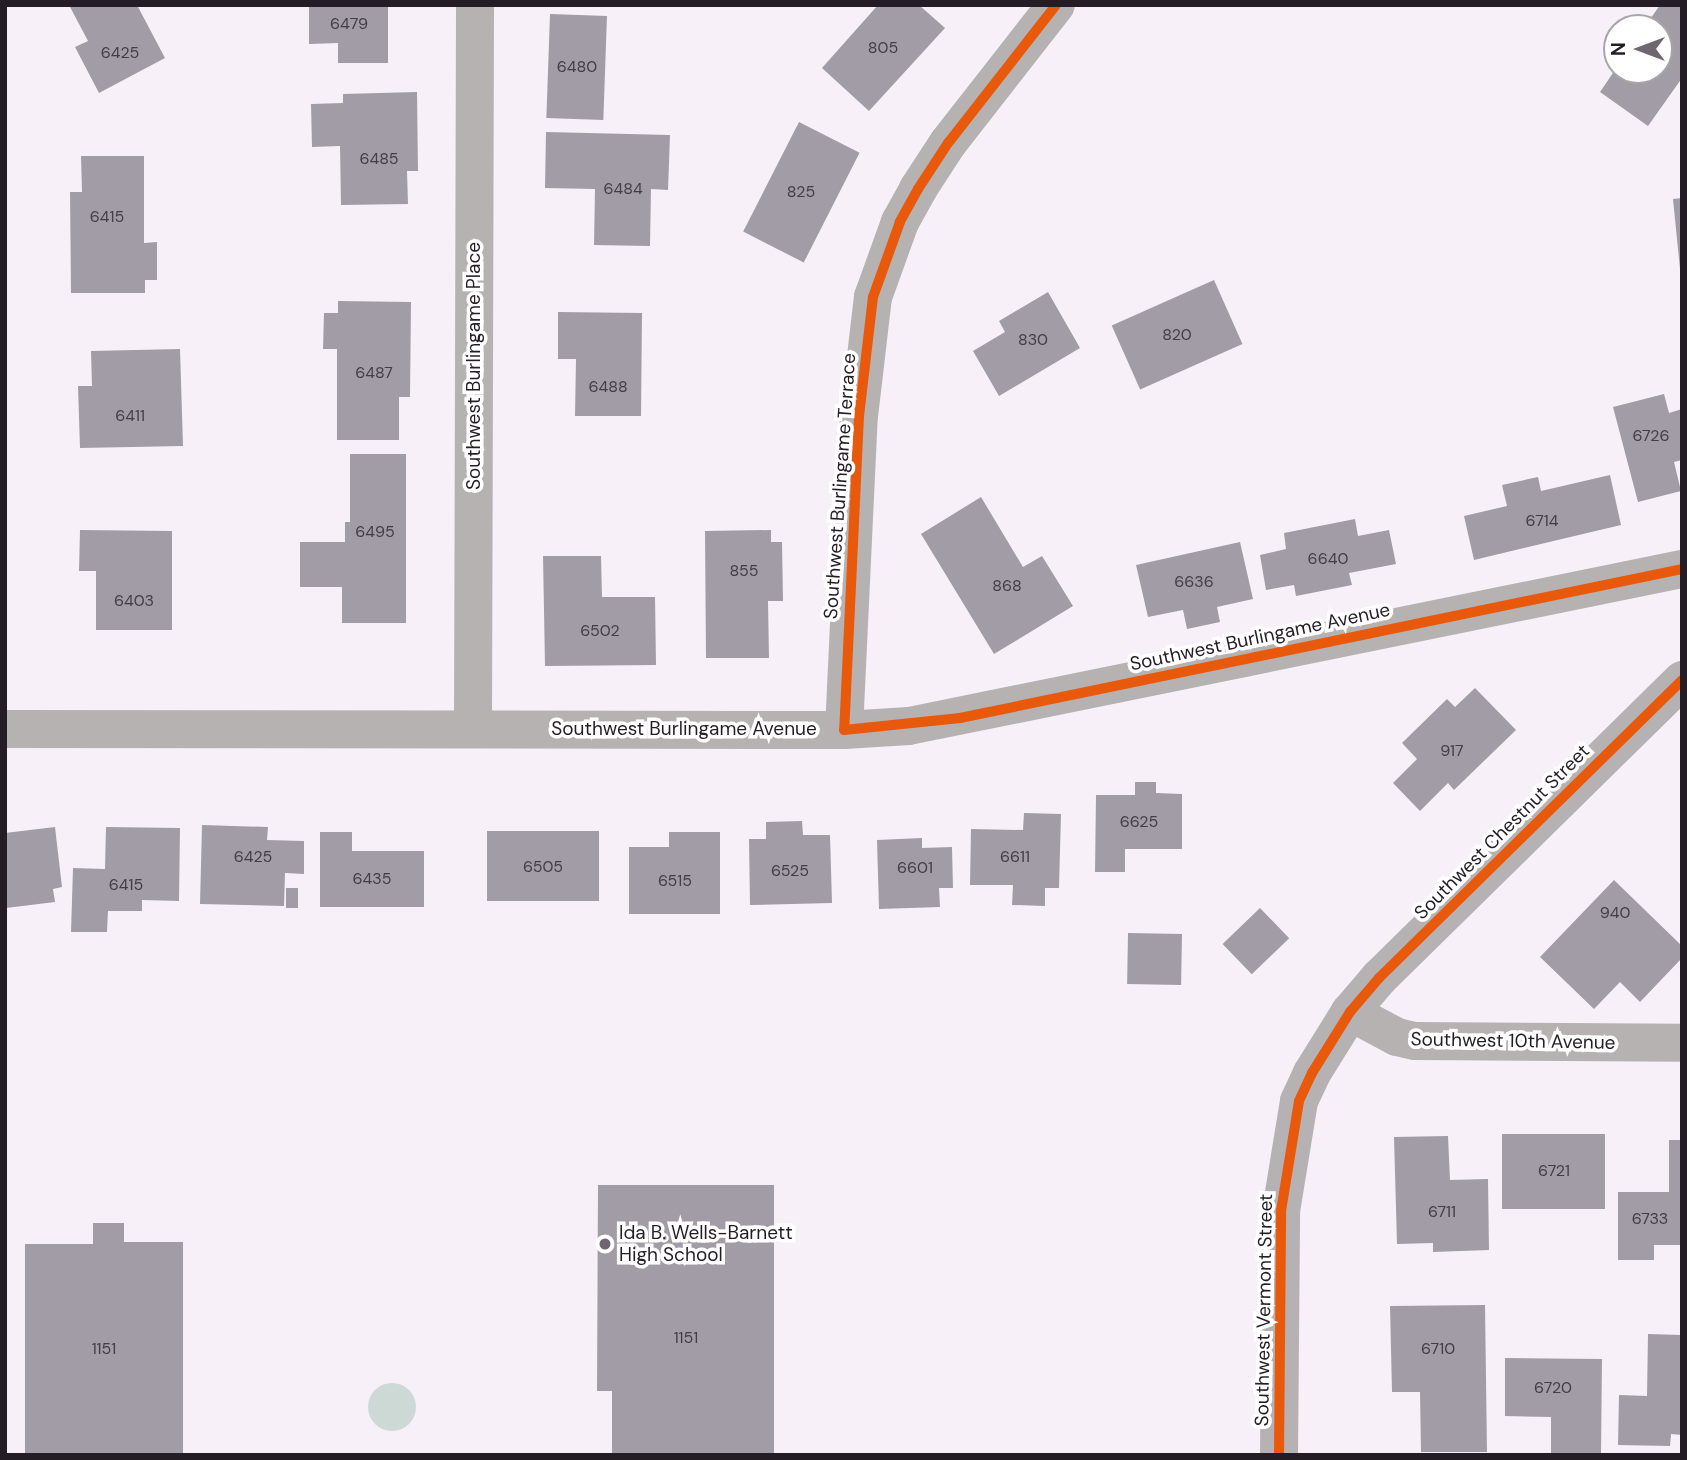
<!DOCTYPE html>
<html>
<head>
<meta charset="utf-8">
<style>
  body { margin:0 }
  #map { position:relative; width:1687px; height:1460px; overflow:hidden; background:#f7f0f9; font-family:"DM Sans",sans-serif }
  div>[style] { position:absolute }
  .green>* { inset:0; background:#ccd9d5 }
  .round { border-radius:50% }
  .building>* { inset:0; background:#a19ca5; transform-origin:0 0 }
  .street>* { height:38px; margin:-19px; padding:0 19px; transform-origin:19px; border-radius:19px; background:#b6b2b2 }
  .secondary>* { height:38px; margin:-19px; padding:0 19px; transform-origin:19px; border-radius:19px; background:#b6b1b2 }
  .cycleway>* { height:10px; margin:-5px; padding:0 5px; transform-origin:5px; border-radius:5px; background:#e8590c }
  .dots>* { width:19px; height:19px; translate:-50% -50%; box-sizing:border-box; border:4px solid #fff; border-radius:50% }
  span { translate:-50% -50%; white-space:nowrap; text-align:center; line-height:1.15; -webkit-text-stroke:7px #fff; paint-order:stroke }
  .number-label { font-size:16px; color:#433d45 }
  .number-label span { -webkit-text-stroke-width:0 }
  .street-label { font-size:19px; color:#241d25 }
  .poi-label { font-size:19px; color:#241d25 }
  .left { translate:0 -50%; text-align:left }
  .frame { position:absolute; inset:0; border:7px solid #241d25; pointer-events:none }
  .north { position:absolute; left:1603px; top:14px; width:70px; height:70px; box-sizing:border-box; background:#fff; border:2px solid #a7a5a8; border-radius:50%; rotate:270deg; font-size:19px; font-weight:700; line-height:28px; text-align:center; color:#241d25 }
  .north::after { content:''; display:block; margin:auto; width:24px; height:32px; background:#6e676f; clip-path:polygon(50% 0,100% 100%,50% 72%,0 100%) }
</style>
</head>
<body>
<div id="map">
  <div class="green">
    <div class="round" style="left:368px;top:1383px;width:48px;height:48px"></div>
  </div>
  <div class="building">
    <div style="clip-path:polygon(69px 5px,137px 5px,165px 58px,99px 93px,75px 47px,88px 41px)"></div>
    <div style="clip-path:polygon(309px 5px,388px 5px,388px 63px,338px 63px,338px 43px,309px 44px)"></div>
    <div style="clip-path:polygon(878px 5px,919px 5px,945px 28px,869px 111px,822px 68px)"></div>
    <div style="clip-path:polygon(1660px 5px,1682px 5px,1682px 78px,1648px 126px,1600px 92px,1617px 67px,1659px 70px,1659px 28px,1644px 28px)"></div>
    <div style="left:550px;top:14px;width:57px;height:104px;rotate:2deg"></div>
    <div style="clip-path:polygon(417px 92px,418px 171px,407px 171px,408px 204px,341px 205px,340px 146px,312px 147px,311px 104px,343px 103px,343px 94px)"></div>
    <div style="left:799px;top:122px;width:68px;height:123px;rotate:27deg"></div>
    <div style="clip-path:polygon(546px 132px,670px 135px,668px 190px,651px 189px,650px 246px,594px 245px,595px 189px,545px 188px)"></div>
    <div style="clip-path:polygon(81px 156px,144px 156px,144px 243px,157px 242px,157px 280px,145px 280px,145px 293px,71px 293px,70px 192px,82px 192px)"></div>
    <div style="clip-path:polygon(1682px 198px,1682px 269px,1680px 269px,1673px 199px)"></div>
    <div style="left:1214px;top:280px;width:70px;height:112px;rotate:66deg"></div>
    <div style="clip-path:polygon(1048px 292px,1080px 348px,999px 396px,973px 351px,1005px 332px,999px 321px)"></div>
    <div style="clip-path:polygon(338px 301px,411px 302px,410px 397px,399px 397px,399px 440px,337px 440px,337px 349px,323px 349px,324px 313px,338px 313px)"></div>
    <div style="clip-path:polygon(558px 312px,642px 313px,641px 416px,575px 416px,576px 359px,558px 359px)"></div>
    <div style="clip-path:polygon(180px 349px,183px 446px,80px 448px,78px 386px,92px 386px,91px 351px)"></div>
    <div style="clip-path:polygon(1664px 394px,1669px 413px,1682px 409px,1682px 460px,1674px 462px,1681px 491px,1638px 502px,1613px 407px)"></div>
    <div style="clip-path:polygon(350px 454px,406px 454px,406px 623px,342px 623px,342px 587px,300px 587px,300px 542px,345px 542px,345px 522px,350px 522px)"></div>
    <div style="clip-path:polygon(1610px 475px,1621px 525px,1474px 560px,1464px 516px,1507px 506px,1502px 485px,1538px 477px,1541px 491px)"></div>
    <div style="clip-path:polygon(981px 497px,1023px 567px,1042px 556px,1073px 606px,994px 654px,921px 534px)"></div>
    <div style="clip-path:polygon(1355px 519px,1358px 536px,1389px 530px,1396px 564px,1349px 573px,1352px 585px,1296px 596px,1294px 585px,1266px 590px,1260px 555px,1286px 549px,1284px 533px)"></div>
    <div style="clip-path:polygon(80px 530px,172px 531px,172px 630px,96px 630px,96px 571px,79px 571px)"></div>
    <div style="clip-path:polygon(771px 530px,771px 542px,782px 542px,783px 601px,768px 601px,769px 658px,706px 658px,705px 531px)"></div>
    <div style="clip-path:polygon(1240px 542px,1253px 599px,1217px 607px,1220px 622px,1187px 629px,1183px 610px,1148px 617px,1136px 565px)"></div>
    <div style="clip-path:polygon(543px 556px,601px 556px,602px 597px,655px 597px,656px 665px,545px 666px)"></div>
    <div style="clip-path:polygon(1475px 688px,1516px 730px,1454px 790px,1448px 783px,1420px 811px,1393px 783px,1417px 759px,1402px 743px,1447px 699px,1455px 707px)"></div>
    <div style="clip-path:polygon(1135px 782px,1156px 782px,1156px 793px,1182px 794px,1182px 849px,1125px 849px,1125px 872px,1095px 872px,1096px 795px,1135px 795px)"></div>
    <div style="clip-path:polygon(1024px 813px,1061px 814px,1059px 888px,1045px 888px,1045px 906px,1012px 905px,1013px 885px,970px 885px,971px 829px,1023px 830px)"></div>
    <div style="clip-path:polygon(802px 821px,803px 835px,830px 835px,832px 903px,750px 905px,749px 839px,766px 839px,766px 822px)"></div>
    <div style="clip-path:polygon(202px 825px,268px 827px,267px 840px,304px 841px,304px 874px,285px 873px,284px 906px,200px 904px)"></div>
    <div style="clip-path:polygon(55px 827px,62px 887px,53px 889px,55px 902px,6px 908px,5px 833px)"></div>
    <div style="clip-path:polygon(106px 827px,180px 828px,179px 901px,142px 900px,142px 911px,108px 911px,107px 932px,71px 932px,73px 868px,105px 869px)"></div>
    <div style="left:599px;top:831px;width:70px;height:112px;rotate:90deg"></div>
    <div style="clip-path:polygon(320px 832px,352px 832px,352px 851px,424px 851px,424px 907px,320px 907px)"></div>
    <div style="clip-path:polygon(669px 832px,720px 832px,720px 914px,629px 914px,629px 847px,669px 847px)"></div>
    <div style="clip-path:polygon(922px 838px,922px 848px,952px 847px,953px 888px,939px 888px,940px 907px,879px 909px,877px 840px)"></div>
    <div style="clip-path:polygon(1614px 880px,1682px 946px,1682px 958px,1640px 1002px,1620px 982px,1594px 1009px,1540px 957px)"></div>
    <div style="left:298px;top:888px;width:20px;height:12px;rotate:90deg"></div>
    <div style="left:1260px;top:908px;width:42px;height:52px;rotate:46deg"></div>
    <div style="left:1128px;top:933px;width:54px;height:51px;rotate:1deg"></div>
    <div style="left:1502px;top:1134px;width:103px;height:75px"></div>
    <div style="clip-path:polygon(1448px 1136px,1450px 1180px,1488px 1179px,1489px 1250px,1433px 1252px,1433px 1243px,1397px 1244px,1394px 1137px)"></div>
    <div style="clip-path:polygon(1669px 1140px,1682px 1140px,1682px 1245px,1654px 1245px,1654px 1260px,1618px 1260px,1618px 1192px,1669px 1192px)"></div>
    <div style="clip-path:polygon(598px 1185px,774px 1185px,774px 1455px,612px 1455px,612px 1391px,597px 1391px)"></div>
    <div style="clip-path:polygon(93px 1223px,124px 1223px,124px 1242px,183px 1242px,183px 1455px,25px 1455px,25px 1244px,93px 1244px)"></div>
    <div style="clip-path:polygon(1485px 1305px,1487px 1452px,1421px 1452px,1420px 1392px,1392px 1392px,1390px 1306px)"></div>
    <div style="clip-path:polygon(1648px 1334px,1682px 1335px,1682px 1435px,1671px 1434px,1670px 1446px,1618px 1445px,1619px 1395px,1647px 1396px)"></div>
    <div style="clip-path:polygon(1505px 1358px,1602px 1359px,1601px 1453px,1551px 1453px,1551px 1417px,1505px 1416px)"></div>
  </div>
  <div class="street">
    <div style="left:473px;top:728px;width:723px;rotate:-89.84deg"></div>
    <div style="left:5px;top:729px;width:839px;rotate:0.07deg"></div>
    <div style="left:844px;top:730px;width:65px;rotate:-3.5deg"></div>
    <div style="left:909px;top:726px;width:789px;rotate:-11.48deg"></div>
    <div style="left:844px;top:730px;width:314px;rotate:-87.3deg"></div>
    <div style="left:859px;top:416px;width:120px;rotate:-83.3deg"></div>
    <div style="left:873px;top:297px;width:80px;rotate:-70.2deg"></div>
    <div style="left:900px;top:222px;width:38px;rotate:-61deg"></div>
    <div style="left:918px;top:189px;width:55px;rotate:-56.9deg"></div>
    <div style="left:948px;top:143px;width:175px;rotate:-52deg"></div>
    <div style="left:1350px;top:1012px;width:53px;rotate:28deg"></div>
    <div style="left:1397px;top:1037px;width:18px;rotate:13deg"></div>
    <div style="left:1415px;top:1041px;width:267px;rotate:0.4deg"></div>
  </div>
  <div class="secondary">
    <div style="left:1279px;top:1455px;width:244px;rotate:-89.5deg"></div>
    <div style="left:1281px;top:1211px;width:111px;rotate:-80.7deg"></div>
    <div style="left:1299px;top:1101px;width:31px;rotate:-65deg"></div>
    <div style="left:1312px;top:1073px;width:72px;rotate:-58.1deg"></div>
    <div style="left:1350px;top:1012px;width:45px;rotate:-49.5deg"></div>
    <div style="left:1379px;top:978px;width:425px;rotate:-44.5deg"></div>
  </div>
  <div class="cycleway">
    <div style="left:1056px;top:5px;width:175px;rotate:128deg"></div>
    <div style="left:948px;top:143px;width:55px;rotate:123.1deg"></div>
    <div style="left:918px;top:189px;width:38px;rotate:119deg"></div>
    <div style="left:900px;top:222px;width:80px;rotate:109.8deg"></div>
    <div style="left:873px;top:297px;width:120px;rotate:96.7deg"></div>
    <div style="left:859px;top:416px;width:314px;rotate:92.7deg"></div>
    <div style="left:844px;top:730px;width:117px;rotate:-5.9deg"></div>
    <div style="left:960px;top:718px;width:737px;rotate:-11.66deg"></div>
    <div style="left:1279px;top:1455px;width:244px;rotate:-89.5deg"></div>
    <div style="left:1281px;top:1211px;width:111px;rotate:-80.7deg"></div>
    <div style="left:1299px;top:1101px;width:31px;rotate:-65deg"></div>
    <div style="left:1312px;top:1073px;width:72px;rotate:-58.1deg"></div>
    <div style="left:1350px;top:1012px;width:45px;rotate:-49.5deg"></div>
    <div style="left:1379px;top:978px;width:425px;rotate:-44.5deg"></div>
  </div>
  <div class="dots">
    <div style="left:605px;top:1244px;background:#6e676f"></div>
  </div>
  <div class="number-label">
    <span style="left:349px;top:24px">6479</span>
    <span style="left:883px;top:48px">805</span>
    <span style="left:120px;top:53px">6425</span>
    <span style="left:577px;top:67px">6480</span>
    <span style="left:379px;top:159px">6485</span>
    <span style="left:623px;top:189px">6484</span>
    <span style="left:801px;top:192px">825</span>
    <span style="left:107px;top:217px">6415</span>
    <span style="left:1177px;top:335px">820</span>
    <span style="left:1033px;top:340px">830</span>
    <span style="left:374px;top:373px">6487</span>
    <span style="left:608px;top:387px">6488</span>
    <span style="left:130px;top:416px">6411</span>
    <span style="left:1651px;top:436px">6726</span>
    <span style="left:1542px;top:521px">6714</span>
    <span style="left:375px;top:532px">6495</span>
    <span style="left:1328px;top:559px">6640</span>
    <span style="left:744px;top:571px">855</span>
    <span style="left:1194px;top:582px">6636</span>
    <span style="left:1007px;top:586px">868</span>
    <span style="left:134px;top:601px">6403</span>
    <span style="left:600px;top:631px">6502</span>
    <span style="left:1452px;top:751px">917</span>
    <span style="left:1139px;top:822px">6625</span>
    <span style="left:253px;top:857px">6425</span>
    <span style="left:1015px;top:857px">6611</span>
    <span style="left:543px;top:867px">6505</span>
    <span style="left:915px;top:868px">6601</span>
    <span style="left:790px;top:871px">6525</span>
    <span style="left:372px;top:879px">6435</span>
    <span style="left:675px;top:881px">6515</span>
    <span style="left:126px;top:885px">6415</span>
    <span style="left:1615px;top:913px">940</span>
    <span style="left:1554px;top:1171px">6721</span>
    <span style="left:1442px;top:1212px">6711</span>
    <span style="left:1650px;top:1219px">6733</span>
    <span style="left:686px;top:1338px">1151</span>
    <span style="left:104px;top:1349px">1151</span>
    <span style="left:1438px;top:1349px">6710</span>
    <span style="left:1553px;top:1388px">6720</span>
  </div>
  <div class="street-label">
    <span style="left:474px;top:366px;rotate:-90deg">Southwest Burlingame Place</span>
    <span style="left:840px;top:486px;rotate:-86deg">Southwest Burlingame Terrace</span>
    <span style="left:1260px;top:637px;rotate:-12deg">Southwest Burlingame Avenue</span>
    <span style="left:684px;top:729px">Southwest Burlingame Avenue</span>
    <span style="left:1502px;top:832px;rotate:-45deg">Southwest Chestnut Street</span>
    <span style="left:1513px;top:1041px;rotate:1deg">Southwest 10th Avenue</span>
    <span style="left:1264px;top:1310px;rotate:-89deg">Southwest Vermont Street</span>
  </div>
  <div class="poi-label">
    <span class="left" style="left:619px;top:1244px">Ida B. Wells-Barnett<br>High School</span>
  </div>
  <div class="frame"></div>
  <div class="north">N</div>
</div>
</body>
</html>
